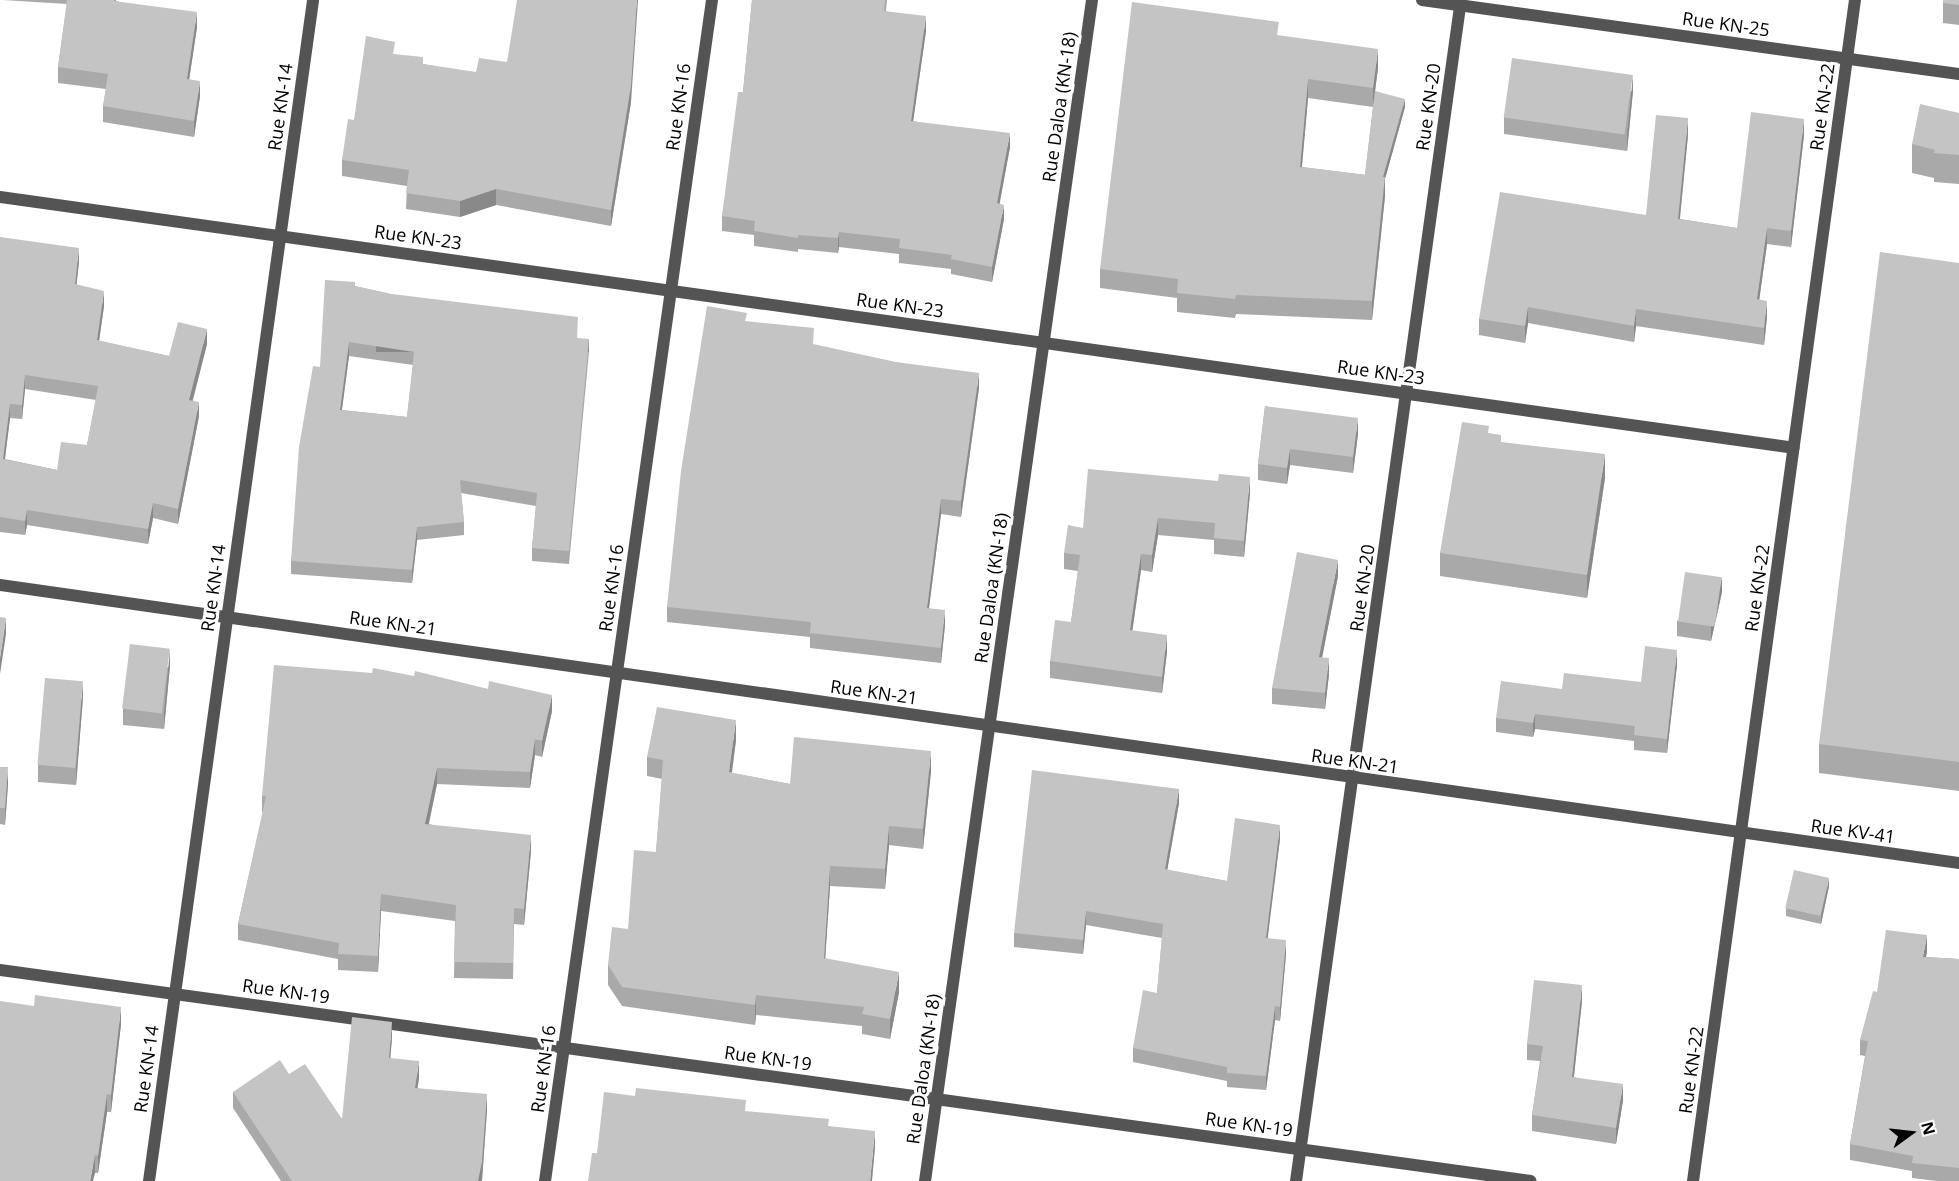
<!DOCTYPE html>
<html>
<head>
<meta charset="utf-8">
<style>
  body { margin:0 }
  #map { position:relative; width:1959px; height:1181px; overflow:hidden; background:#fff; font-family:"Open Sans",sans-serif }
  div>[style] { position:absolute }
  .minor>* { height:12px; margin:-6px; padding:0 6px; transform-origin:6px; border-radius:6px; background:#545454 }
  .wall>* { inset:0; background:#a9a9a9 }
  .shaded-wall>* { inset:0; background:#898989; transform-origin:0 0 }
  .building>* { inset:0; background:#c4c4c4; transform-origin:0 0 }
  span { translate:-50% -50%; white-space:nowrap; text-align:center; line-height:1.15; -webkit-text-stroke:6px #fff; paint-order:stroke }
  .street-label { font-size:18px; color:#000 }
  .north { position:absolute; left:1881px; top:1103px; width:60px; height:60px; -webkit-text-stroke:4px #fff; paint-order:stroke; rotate:75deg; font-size:16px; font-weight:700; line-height:24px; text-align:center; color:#000 }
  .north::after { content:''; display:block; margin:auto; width:21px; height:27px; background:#000; clip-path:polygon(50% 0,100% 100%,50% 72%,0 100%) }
</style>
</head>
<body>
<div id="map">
  <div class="minor">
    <div style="left:1422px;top:0;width:542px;rotate:7.85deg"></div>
    <div style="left:0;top:197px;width:1811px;rotate:7.96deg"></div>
    <div style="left:0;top:585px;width:1979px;rotate:8.08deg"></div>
    <div style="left:0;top:970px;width:1545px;rotate:7.85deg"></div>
    <div style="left:149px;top:1181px;width:1192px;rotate:-82.09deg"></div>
    <div style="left:545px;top:1181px;width:1193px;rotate:-81.95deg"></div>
    <div style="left:925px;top:1181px;width:1193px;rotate:-81.95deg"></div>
    <div style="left:1296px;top:1181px;width:1192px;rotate:-82.05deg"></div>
    <div style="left:1693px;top:1181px;width:1192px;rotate:-82.19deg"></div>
  </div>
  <div class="wall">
    <div style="clip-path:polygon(3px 0,116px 0,116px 1px,197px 27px,189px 79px,200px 96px,194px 137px,103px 122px,103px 106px,106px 89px,58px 83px,58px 67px,67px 4px)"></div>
    <div style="clip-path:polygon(752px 0,887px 0,886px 11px,926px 31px,913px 121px,1010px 147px,999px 204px,1004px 219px,992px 282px,951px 274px,951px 269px,899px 263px,899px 254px,839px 247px,838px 253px,798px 249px,798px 252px,754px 246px,754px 235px,722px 231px,722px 216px,743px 92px)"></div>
    <div style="clip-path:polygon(1959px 0,1959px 25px,1943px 23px,1943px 3px)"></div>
    <div style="clip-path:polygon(evenodd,1279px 36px,1378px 68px,1375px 91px,1405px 107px,1385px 179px,1385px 196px,1372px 320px,1236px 314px,1235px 318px,1177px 312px,1177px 298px,1100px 288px,1100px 269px,1279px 36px,1308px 98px,1373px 107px,1365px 175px,1302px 167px,1308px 98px)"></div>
    <div style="clip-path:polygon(395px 54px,423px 64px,631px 102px,611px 226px,496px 205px,460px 217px,406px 209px,407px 186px,342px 176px,342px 160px,354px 120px)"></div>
    <div style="clip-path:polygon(1633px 91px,1627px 151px,1504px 134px,1504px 117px)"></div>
    <div style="clip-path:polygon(1959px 113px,1959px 184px,1934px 182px,1934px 178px,1912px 173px,1912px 144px)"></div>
    <div style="clip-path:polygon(1688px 135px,1680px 219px,1737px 228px,1804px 135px,1791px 247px,1767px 244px,1759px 300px,1767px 317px,1764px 345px,1636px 326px,1634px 342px,1528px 323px,1525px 343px,1479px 335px,1479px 319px,1646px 215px)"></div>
    <div style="clip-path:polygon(evenodd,0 237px,79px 262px,76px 285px,104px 306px,99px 341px,169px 356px,207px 344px,193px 400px,199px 416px,178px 524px,153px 518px,148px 544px,27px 525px,25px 535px,0 532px,0 237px,25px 389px,96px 400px,87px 445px,57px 470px,5px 459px,10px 418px,22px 419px,25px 389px)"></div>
    <div style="clip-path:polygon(1959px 263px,1959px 791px,1819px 773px,1819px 744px)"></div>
    <div style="clip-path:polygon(evenodd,355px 286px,578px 338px,589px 352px,569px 564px,532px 561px,532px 548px,536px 506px,461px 493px,464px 522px,464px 535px,417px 540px,412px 583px,291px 574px,291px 561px,320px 367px,355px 286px,349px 356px,413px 365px,407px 417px,342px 410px,349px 356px)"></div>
    <div style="clip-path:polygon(747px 322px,814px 345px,979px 388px,961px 517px,941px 514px,929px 608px,945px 625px,941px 663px,810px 648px,810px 637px,667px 622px,667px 607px)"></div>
    <div style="clip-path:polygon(1265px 406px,1358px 434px,1353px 473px,1290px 465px,1287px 484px,1258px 480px,1258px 464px)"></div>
    <div style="clip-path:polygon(1489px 433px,1501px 442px,1605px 478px,1587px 598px,1440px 576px,1440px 553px)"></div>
    <div style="clip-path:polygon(1250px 493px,1244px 557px,1214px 554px,1214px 540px,1158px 535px,1152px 572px,1141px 570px,1132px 631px,1167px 652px,1162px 693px,1050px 678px,1050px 661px,1071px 622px,1078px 571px,1064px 569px,1064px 553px,1083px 528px)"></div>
    <div style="clip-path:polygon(1338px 576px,1322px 657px,1329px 674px,1325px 709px,1272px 704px,1272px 688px)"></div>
    <div style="clip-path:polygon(1722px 592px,1711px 641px,1677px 636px,1677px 621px)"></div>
    <div style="clip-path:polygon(170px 665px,164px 729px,123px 725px,123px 709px)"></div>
    <div style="clip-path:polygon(1677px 665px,1667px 753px,1634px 750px,1634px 741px,1535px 729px,1533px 737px,1496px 732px,1496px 718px,1562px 689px,1641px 682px)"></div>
    <div style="clip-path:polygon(414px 676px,488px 689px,552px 711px,542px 757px,535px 755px,530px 788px,437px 784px,429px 824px,531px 851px,524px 925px,514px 924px,513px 979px,454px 978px,455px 921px,381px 911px,378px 972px,338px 970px,338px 959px,238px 940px,238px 924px,263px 812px,262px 812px,262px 796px)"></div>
    <div style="clip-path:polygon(83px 697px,76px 785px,38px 782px,38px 765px)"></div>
    <div style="clip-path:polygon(736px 740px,732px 773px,790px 784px,931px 771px,923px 849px,889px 845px,885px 889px,830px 886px,825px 958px,899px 992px,890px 1039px,862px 1034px,862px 1026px,756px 1015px,755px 1025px,622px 1006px,608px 985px,608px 965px,628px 929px,656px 852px,662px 779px,647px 776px,647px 757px)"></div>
    <div style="clip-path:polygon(0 767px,8px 784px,5px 825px,0 824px)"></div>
    <div style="clip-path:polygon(1179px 803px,1167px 870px,1227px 881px,1280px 839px,1267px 938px,1286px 954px,1280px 1021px,1275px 1020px,1266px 1090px,1227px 1087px,1227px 1081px,1133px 1062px,1133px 1048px,1157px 993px,1162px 938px,1086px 925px,1083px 954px,1014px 947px,1014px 933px)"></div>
    <div style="clip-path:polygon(1829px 886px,1821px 924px,1786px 916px,1786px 908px)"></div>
    <div style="clip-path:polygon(1927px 951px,1926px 957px,1959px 959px,1959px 1181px,1937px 1181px,1912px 1178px,1912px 1171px,1850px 1160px,1850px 1144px,1865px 1056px,1860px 1055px,1860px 1040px,1877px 992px)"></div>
    <div style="clip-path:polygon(1582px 1001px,1574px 1077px,1623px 1100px,1616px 1144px,1532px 1131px,1532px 1115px,1540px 1061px,1527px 1060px,1527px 1044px)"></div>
    <div style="clip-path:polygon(34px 1006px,121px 1024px,111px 1112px,107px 1112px,98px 1173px,95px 1173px)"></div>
    <div style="clip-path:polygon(392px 1038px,390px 1058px,419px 1078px,417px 1088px,487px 1110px,482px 1181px,281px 1181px,233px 1108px,233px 1092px,289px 1074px,342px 1119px)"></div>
  </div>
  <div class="shaded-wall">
    <div style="clip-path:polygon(637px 0,638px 0,631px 102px,611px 226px,611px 210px)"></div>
    <div style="clip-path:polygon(197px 12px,197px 27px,187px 94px,187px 79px)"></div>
    <div style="clip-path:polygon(926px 16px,926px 31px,911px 136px,911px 121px)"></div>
    <div style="clip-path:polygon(1378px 49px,1378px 68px,1373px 107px,1373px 88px)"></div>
    <div style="clip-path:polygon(1633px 75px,1633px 91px,1627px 151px,1627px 135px)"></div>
    <div style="clip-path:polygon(1308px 79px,1308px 98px,1300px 186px,1300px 167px)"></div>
    <div style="clip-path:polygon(200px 81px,200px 96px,194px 137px,194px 121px)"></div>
    <div style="clip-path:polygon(1405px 99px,1405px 107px,1385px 179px,1385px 196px,1372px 320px,1372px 301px,1380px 186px)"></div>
    <div style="clip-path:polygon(1688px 118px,1688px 135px,1678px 235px,1678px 219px)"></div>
    <div style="clip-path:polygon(1804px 119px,1804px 135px,1791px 247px,1791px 231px)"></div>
    <div style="clip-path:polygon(1010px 133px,1010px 147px,997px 218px,997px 203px)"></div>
    <div style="clip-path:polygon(496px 189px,496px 205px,460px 217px,460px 201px)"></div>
    <div style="clip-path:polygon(1004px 205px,1004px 219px,992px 282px,992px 267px)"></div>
    <div style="clip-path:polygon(1767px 228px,1767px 244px,1757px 316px,1757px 299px)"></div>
    <div style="clip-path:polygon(839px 232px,839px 247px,838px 253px,838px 238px)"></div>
    <div style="clip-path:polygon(79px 248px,79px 262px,75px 299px,75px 284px)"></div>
    <div style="clip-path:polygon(104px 291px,104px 306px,97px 355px,97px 340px)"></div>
    <div style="clip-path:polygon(1767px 301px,1767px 317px,1764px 345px,1764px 328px)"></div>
    <div style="clip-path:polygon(1528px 307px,1528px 323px,1525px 343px,1525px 326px)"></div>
    <div style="clip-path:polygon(1636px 309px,1636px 326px,1634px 342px,1634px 326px)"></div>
    <div style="clip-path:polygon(207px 329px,207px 344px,189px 414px,189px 400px)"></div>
    <div style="left:589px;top:339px;width:13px;height:213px;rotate:90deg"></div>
    <div style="clip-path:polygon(349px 342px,349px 356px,340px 423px,340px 410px)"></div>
    <div style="clip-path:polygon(979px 373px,979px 388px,961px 517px,961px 501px)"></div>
    <div style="clip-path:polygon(25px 375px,25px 389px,22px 419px,22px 405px)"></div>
    <div style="clip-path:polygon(199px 402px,199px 416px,178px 524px,178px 509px)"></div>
    <div style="clip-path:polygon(10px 404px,10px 418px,3px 473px,3px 459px)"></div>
    <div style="clip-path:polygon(1358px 418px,1358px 434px,1353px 473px,1353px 457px)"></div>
    <div style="clip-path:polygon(1290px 449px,1290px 465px,1287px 484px,1287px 468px)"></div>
    <div style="clip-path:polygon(1605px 454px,1605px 478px,1587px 598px,1587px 575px)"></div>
    <div style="clip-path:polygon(1250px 477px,1250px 493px,1244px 557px,1244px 541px)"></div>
    <div style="clip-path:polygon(941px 499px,941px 514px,927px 623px,927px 608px)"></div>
    <div style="clip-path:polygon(153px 503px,153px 518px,148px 544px,148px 529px)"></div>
    <div style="clip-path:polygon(27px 510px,27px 525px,25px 535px,25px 521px)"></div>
    <div style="clip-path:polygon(1158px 518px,1158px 535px,1152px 572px,1152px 555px)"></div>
    <div style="clip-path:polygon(417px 527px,417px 540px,412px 583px,412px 570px)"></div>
    <div style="clip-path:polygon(1141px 554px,1141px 570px,1130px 647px,1130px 630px)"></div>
    <div style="clip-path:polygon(1338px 560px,1338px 576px,1319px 673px,1319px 657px)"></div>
    <div style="clip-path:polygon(1722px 577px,1722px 592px,1711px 641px,1711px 626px)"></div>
    <div style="clip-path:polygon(945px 610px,945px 625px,941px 663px,941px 648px)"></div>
    <div style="clip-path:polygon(6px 618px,6px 634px,0 674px,0 658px)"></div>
    <div style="clip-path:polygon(1167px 635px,1167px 652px,1162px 693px,1162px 677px)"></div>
    <div style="clip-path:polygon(170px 649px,170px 665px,164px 729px,164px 713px)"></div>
    <div style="clip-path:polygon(1677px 650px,1677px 665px,1667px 753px,1667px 739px)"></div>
    <div style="clip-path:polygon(1329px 658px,1329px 674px,1325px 709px,1325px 693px)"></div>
    <div style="clip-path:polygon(83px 681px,83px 697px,76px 785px,76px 769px)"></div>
    <div style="clip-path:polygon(552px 695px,552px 711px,542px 757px,542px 741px)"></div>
    <div style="clip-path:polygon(1535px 714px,1535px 729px,1533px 737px,1533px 723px)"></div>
    <div style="clip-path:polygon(736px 720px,736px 740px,729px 792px,729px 772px)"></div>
    <div style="clip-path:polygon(535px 739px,535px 755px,530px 788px,530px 772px)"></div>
    <div style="clip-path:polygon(931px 751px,931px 771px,923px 849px,923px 829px)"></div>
    <div style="clip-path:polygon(8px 767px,8px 784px,5px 825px,5px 808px)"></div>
    <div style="clip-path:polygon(437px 768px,437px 784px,425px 840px,425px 824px)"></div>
    <div style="clip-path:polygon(1179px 789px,1179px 803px,1165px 883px,1165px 869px)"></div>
    <div style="clip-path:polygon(1280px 825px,1280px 839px,1266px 952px,1266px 938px)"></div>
    <div style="clip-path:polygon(889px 826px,889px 845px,885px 889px,885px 869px)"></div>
    <div style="clip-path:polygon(531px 835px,531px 851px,524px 925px,524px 909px)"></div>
    <div style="clip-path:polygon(830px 866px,830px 886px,824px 978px,824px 958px)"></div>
    <div style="clip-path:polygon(1829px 878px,1829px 886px,1821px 924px,1821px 916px)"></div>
    <div style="clip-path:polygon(381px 894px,381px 911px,378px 972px,378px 956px)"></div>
    <div style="clip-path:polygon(1086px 911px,1086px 925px,1083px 954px,1083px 940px)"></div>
    <div style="clip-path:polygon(1927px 935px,1927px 951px,1923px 973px,1923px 957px)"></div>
    <div style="clip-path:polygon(1286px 940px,1286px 954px,1280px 1021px,1280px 1007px)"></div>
    <div style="clip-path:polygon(899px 972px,899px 992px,890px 1039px,890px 1019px)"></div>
    <div style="clip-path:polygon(1582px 985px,1582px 1001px,1572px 1093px,1572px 1077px)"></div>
    <div style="clip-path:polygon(756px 995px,756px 1015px,755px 1025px,755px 1005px)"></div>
    <div style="clip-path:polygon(1275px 1006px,1275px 1020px,1266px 1090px,1266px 1076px)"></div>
    <div style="clip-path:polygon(121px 1007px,121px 1024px,111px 1112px,111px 1095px)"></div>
    <div style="clip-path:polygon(392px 1022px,392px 1038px,389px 1074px,389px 1058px)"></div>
    <div style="clip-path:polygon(419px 1061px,419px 1078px,415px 1105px,415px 1088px)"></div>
    <div style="clip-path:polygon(1623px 1084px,1623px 1100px,1616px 1144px,1616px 1128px)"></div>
    <div style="clip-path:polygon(107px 1094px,107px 1112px,98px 1173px,98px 1156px)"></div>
    <div style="clip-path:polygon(487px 1094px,487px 1110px,482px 1179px,482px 1181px,478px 1181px)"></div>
    <div style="clip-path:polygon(875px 1131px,875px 1148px,872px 1181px,870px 1181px)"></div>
    <div style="clip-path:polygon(95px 1155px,95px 1173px,93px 1181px,90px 1181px)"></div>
  </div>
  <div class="building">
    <div style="clip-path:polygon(67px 0,114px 0,114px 1px,197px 12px,187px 79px,200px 81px,194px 121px,103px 106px,108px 74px,58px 67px)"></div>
    <div style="clip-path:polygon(517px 0,637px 0,631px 86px,611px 210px,496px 189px,460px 201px,406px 193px,409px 170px,342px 160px,348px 119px,354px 120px,366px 36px,395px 42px,393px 54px,423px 57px,423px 64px,476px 72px,479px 58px,507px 62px)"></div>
    <div style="clip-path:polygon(752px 0,885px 0,884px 11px,926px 16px,911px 121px,1010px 133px,997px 203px,1004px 205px,992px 267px,951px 259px,952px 255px,899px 248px,900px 239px,839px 232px,838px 238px,798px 235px,798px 238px,754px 231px,755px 221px,722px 216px,738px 92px,743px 92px)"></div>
    <div style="clip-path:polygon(1943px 0,1959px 0,1959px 5px,1943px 3px)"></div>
    <div style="clip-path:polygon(1132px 2px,1279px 22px,1277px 35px,1378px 49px,1373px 88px,1308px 79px,1300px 167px,1385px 177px,1372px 301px,1236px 295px,1235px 299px,1177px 293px,1178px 279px,1100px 269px)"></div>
    <div style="left:1512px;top:58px;width:122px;height:60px;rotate:8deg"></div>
    <div style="clip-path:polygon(1375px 91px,1405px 99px,1383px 177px,1365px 175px)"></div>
    <div style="clip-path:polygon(1920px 104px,1959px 113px,1959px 155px,1934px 153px,1935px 150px,1912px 144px)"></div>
    <div style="clip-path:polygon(1751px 112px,1804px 119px,1791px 231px,1767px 228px,1757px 299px,1767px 301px,1764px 328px,1636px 309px,1634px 326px,1528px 307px,1525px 326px,1479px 319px,1500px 192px,1646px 215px,1656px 115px,1688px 118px,1678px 219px,1737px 228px)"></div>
    <div style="clip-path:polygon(evenodd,0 237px,79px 248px,75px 284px,104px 291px,97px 340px,169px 356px,178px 322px,207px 329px,189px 400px,199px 402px,178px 509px,153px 503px,148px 529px,27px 510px,25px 521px,0 517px,0 237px,25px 375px,98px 386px,87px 445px,61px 442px,57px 470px,3px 459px,10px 404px,22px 405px,25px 375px)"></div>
    <div style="clip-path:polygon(1880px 252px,1959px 263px,1959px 762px,1819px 744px)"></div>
    <div style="clip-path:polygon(evenodd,325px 280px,355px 282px,355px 286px,392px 294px,578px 317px,577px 338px,589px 339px,569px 551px,532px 548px,537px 493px,460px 480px,464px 522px,417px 527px,412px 570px,291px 561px,299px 447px,313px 366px,320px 367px,325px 280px,349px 342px,414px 352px,407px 417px,340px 410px,349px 342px)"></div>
    <div style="clip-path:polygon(707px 306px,747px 313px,745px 321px,814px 328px,813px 344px,896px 362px,979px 373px,961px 501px,941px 499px,927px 608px,945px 610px,941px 648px,810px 633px,811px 622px,667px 607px,681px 471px)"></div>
    <div style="clip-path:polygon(1265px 406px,1358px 418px,1353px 457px,1290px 449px,1287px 468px,1258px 464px)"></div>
    <div style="clip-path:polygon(1462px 422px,1489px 426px,1488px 433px,1501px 435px,1501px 442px,1605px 454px,1587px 575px,1440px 553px)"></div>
    <div style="clip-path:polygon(1088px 469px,1218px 481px,1219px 474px,1250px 477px,1244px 541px,1214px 538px,1215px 523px,1158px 518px,1152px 555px,1141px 554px,1130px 630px,1167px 635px,1162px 677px,1050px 661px,1055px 620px,1071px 622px,1080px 555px,1064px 553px,1068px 525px,1083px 528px)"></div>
    <div style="clip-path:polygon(1297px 552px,1338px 560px,1319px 657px,1329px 658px,1325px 693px,1272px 688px)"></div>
    <div style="left:1685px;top:572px;width:37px;height:50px;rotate:8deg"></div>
    <div style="clip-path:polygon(0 617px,6px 618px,0 658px)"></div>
    <div style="left:130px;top:644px;width:40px;height:65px;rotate:7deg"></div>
    <div style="clip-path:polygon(1645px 646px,1677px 650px,1667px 739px,1634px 735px,1635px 726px,1535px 714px,1533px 723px,1496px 718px,1501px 681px,1562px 689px,1564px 673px,1641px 682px)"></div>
    <div style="clip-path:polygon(274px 665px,372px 673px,373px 668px,414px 676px,415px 671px,488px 689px,489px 681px,552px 695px,542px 741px,535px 739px,530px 772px,437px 768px,425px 824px,531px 835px,524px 909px,514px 908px,513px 963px,454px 962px,456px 905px,381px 894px,378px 956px,338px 954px,339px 943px,238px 924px,266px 796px,262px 796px)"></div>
    <div style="left:45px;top:678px;width:38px;height:87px;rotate:5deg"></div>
    <div style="clip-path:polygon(657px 707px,736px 720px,729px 772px,790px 784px,794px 737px,931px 751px,923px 829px,889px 826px,885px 869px,830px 866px,824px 958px,899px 972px,890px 1019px,862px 1014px,864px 1007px,756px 995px,755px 1005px,622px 987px,608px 965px,612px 927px,628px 929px,634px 850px,656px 852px,663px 760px,647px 757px)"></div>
    <div style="clip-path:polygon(0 767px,8px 767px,5px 808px,0 808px)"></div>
    <div style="clip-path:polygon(1032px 770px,1179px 789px,1165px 869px,1227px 881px,1235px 818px,1280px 825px,1266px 938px,1286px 940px,1280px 1007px,1275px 1006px,1266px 1076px,1227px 1073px,1227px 1067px,1133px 1048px,1143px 990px,1157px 993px,1163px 924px,1086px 911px,1083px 940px,1014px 933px)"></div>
    <div style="left:1794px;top:870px;width:36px;height:39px;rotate:13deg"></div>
    <div style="clip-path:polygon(1886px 930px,1927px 935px,1923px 957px,1959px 959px,1959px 1168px,1912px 1163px,1913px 1156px,1850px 1144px,1868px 1041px,1860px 1040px,1873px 991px,1877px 992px)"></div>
    <div style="clip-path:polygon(1534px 980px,1582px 985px,1572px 1077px,1623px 1084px,1616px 1128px,1532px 1115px,1543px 1046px,1527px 1044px)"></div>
    <div style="clip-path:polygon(35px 995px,121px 1007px,111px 1095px,107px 1094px,98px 1156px,95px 1155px,90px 1181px,0 1181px,0 1001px,34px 1006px)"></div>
    <div style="clip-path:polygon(352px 1017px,392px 1022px,389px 1058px,419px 1061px,415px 1088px,487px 1094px,482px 1162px,478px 1181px,292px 1181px,233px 1092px,280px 1060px,289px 1074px,305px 1064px,342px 1119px)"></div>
    <div style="clip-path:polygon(636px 1088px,746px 1100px,745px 1111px,829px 1119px,828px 1126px,875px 1131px,870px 1181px,588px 1181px,592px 1153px,597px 1153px,604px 1092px,635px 1096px)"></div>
  </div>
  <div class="street-label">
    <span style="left:1726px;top:24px;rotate:8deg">Rue KN-25</span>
    <span style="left:280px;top:107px;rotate:-82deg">Rue KN-14</span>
    <span style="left:678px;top:107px;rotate:-82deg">Rue KN-16</span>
    <span style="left:1059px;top:107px;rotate:-82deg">Rue Daloa (KN-18)</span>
    <span style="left:1428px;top:107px;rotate:-82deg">Rue KN-20</span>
    <span style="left:1822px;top:107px;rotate:-82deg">Rue KN-22</span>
    <span style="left:418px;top:237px;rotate:8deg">Rue KN-23</span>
    <span style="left:900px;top:305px;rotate:8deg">Rue KN-23</span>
    <span style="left:1381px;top:372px;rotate:8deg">Rue KN-23</span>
    <span style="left:213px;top:588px;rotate:-82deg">Rue KN-14</span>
    <span style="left:611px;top:588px;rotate:-82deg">Rue KN-16</span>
    <span style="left:991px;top:588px;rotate:-82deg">Rue Daloa (KN-18)</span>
    <span style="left:1362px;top:588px;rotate:-82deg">Rue KN-20</span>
    <span style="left:1757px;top:588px;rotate:-82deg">Rue KN-22</span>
    <span style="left:393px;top:623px;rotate:8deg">Rue KN-21</span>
    <span style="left:874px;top:692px;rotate:8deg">Rue KN-21</span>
    <span style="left:1355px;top:761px;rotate:8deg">Rue KN-21</span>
    <span style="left:1853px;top:831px;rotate:8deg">Rue KV-41</span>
    <span style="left:286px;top:991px;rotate:8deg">Rue KN-19</span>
    <span style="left:768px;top:1058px;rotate:8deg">Rue KN-19</span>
    <span style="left:146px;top:1069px;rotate:-82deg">Rue KN-14</span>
    <span style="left:543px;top:1069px;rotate:-82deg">Rue KN-16</span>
    <span style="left:923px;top:1069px;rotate:-82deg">Rue Daloa (KN-18)</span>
    <span style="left:1691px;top:1070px;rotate:-82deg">Rue KN-22</span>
    <span style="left:1249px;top:1124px;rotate:8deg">Rue KN-19</span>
  </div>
  <div class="north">N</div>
</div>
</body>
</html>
